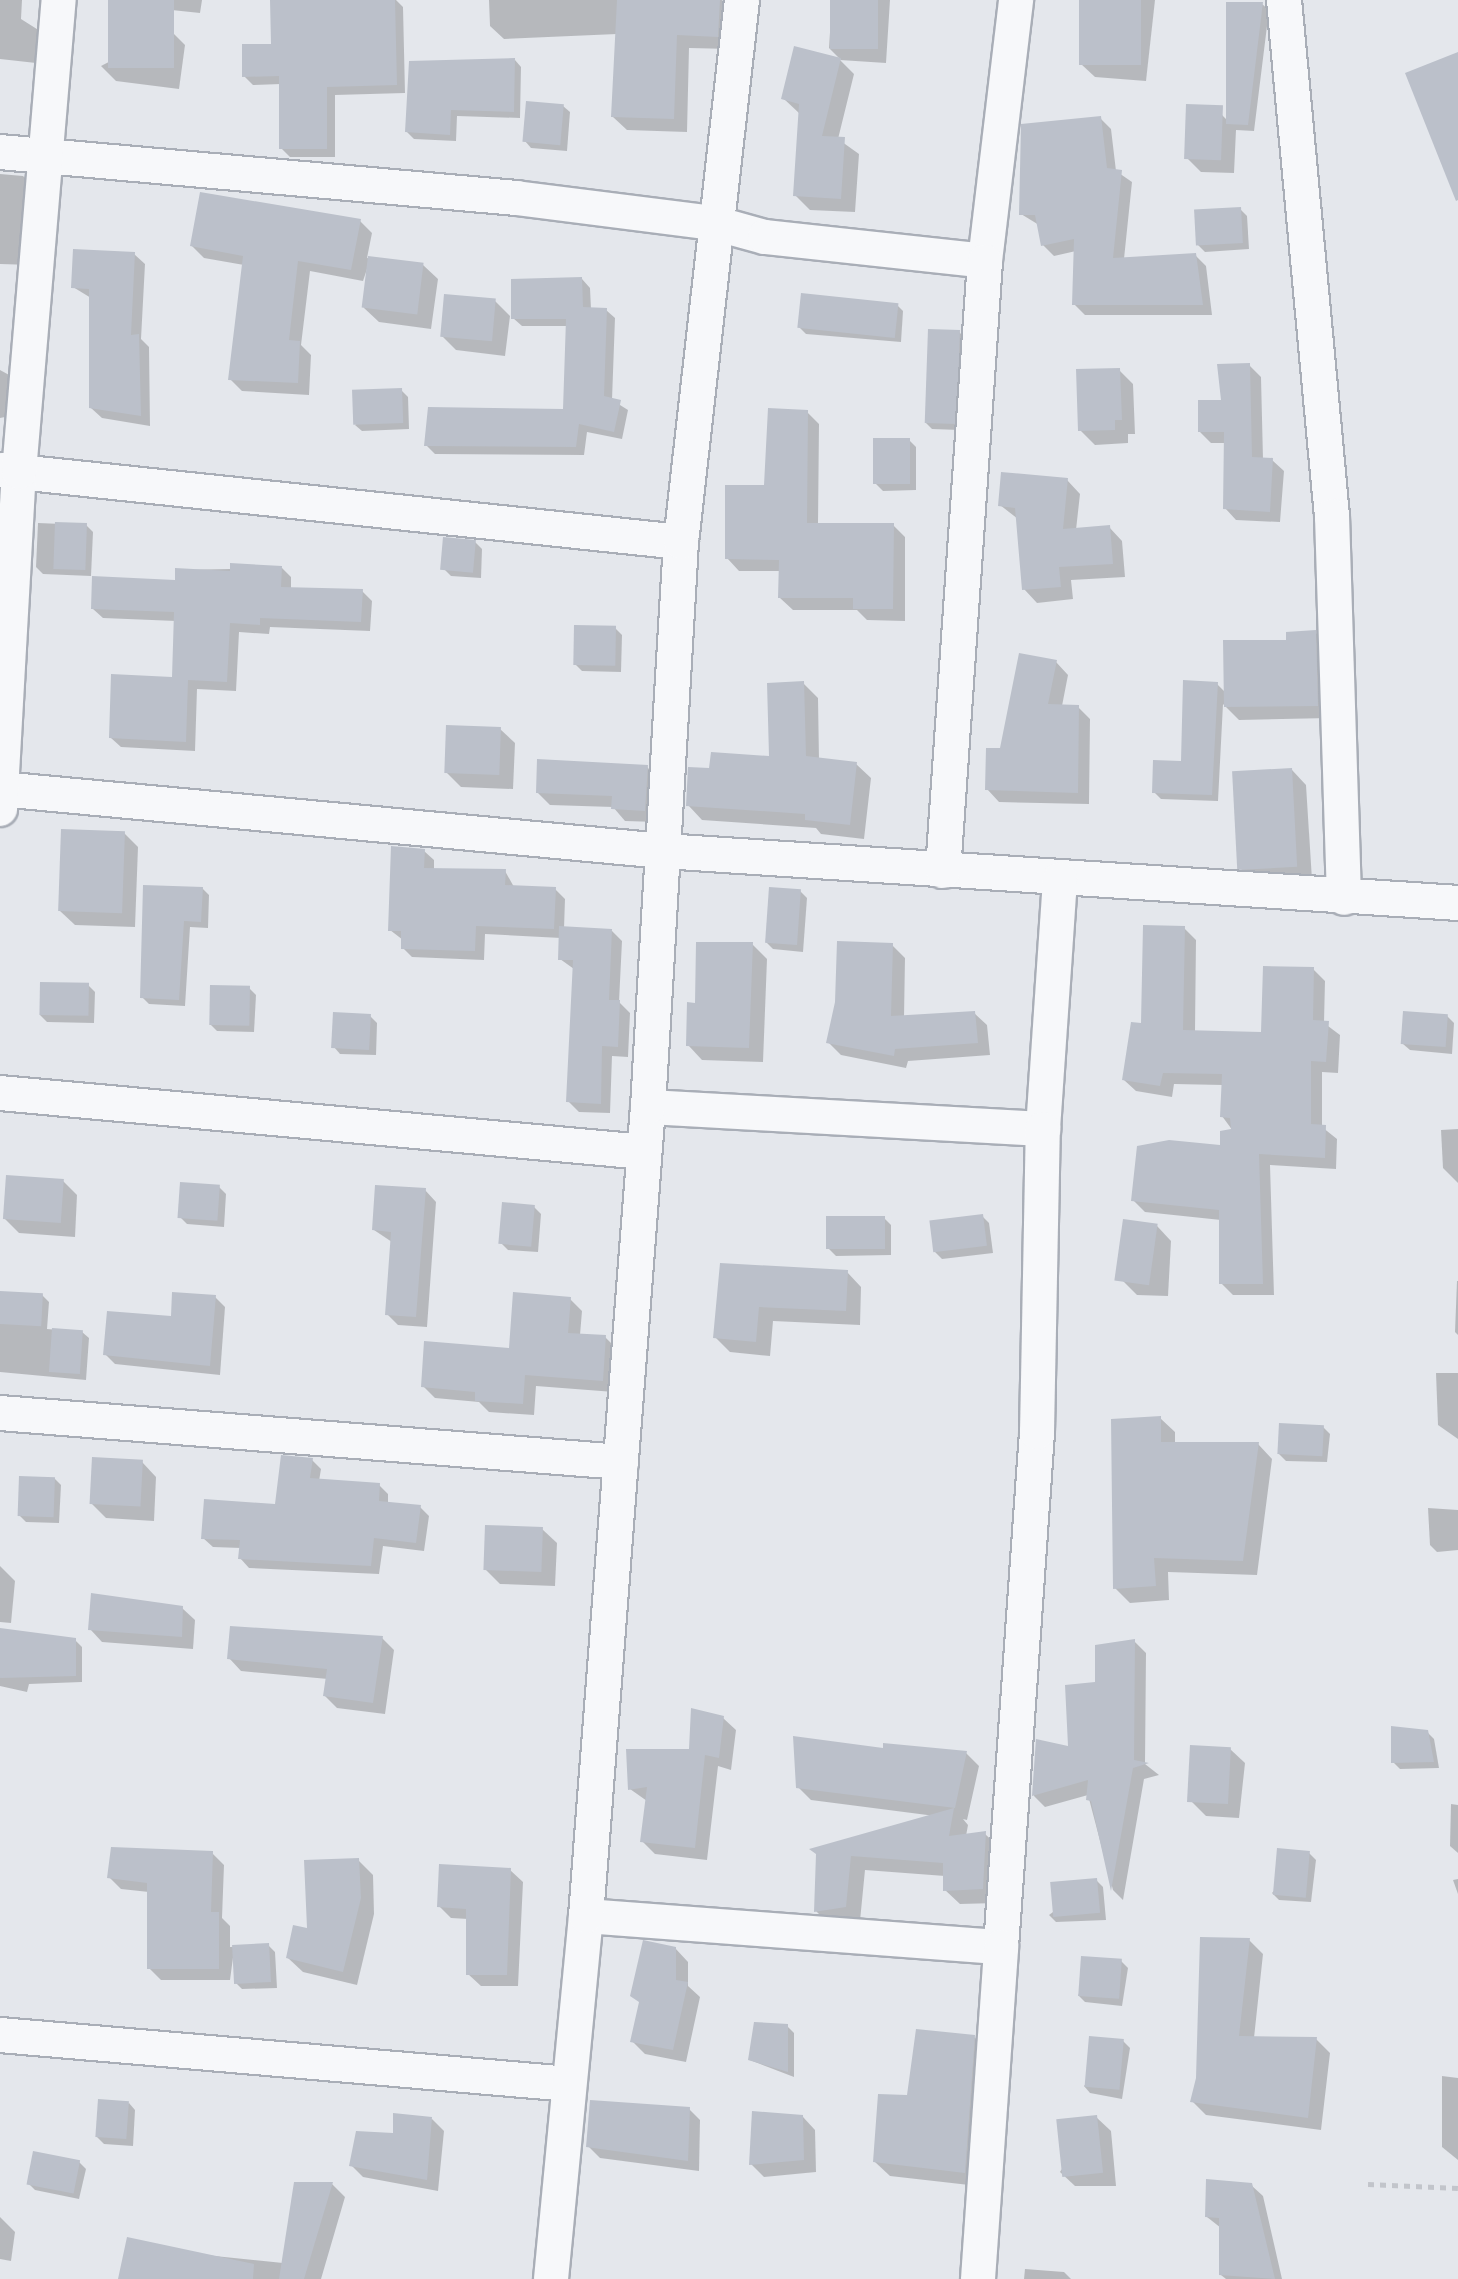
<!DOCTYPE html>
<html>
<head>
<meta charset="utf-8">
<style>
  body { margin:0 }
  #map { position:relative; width:1458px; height:2279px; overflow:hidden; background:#e4e7ec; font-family:"Work Sans",sans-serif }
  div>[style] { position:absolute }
  .shadow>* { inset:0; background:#0003 }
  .building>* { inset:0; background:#bbc0ca; transform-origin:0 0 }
  .path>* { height:5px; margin-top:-2.5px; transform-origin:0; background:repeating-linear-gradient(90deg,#c2c5cb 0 6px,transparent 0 12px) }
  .roads { filter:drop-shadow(2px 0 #a9aeb7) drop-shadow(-2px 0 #a9aeb7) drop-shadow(0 2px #a9aeb7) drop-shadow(0 -2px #a9aeb7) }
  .street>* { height:34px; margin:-17px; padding:0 17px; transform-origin:17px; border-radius:17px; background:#f7f8fa }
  span { translate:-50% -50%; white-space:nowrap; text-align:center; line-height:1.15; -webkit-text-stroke:6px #f4f6f9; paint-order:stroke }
</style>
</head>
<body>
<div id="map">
  <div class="shadow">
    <div style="clip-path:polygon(0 0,22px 0,21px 19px,40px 31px,36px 63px,0 59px)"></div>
    <div style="clip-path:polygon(154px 0,202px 0,200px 13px,162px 9px)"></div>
    <div style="clip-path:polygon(272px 0,396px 0,403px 7px,405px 93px,335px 95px,335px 157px,290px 157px,281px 148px,281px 84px,253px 85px,244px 76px,273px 46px)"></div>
    <div style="clip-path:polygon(489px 0,722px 0,733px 11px,731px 49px,689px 48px,687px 132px,627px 130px,613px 117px,617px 34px,504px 39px,490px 26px)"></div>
    <div style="clip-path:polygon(832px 0,890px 0,886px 63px,840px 60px,854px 74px,838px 139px,859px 154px,855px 212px,810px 210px,795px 195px,800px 114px,783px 98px,796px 49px,841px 60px,829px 48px)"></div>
    <div style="clip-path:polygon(1081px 0,1155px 0,1146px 81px,1095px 77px,1081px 64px)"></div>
    <div style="clip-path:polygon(1262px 4px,1269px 10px,1254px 131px,1236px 130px,1234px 173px,1201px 172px,1187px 158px,1222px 115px,1228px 121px)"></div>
    <div style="clip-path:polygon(170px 30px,185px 45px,179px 89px,116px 81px,101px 66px)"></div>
    <div style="clip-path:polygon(515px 60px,521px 67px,520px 118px,457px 116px,456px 141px,414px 139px,407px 132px)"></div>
    <div style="clip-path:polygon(563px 106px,570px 112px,567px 151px,531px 148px,525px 141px)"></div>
    <div style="clip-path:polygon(1100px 118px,1111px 129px,1116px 171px,1132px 182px,1124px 259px,1195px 255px,1206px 266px,1212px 315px,1085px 315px,1074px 304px,1076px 251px,1054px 256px,1043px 245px,1039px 225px,1021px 214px)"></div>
    <div style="clip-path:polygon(0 174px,23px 176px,38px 191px,32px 265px,0 264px)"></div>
    <div style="clip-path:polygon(1240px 209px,1247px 216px,1249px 249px,1205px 252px,1198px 245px)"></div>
    <div style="clip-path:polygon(360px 221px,372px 233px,367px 258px,423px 265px,438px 279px,431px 329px,379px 322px,364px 308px,369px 263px,363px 281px,310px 271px,301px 345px,311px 355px,309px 395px,242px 391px,230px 379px,244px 265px,204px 258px,192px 246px)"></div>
    <div style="clip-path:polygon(134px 254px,145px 264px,141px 339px,149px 347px,150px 426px,102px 418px,91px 408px,91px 298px,73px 287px)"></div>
    <div style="clip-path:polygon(582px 279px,590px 288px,591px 309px,606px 310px,615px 318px,612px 400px,628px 410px,622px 439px,587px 432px,584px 455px,435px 454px,426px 445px,565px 411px,567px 326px,522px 326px,513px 318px)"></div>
    <div style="clip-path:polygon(495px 301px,510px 316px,505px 356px,456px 350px,442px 336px)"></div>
    <div style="clip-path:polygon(897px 305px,903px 311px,901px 342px,806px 334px,799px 327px)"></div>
    <div style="clip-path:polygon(959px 332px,966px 339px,960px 430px,932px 429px,925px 422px)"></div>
    <div style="clip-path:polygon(1249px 365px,1261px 377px,1263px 459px,1272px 460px,1284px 471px,1280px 522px,1236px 520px,1225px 508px,1225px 443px,1211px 443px,1200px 432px)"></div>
    <div style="clip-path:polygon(0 370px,11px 376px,10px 416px,0 418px)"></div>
    <div style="clip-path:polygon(1119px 370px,1133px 384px,1135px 434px,1128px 434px,1128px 443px,1095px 445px,1080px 430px)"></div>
    <div style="clip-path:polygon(401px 390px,408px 397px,409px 429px,362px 431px,355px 425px)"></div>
    <div style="clip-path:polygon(807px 412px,819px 424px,818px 525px,893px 525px,905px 537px,905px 621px,867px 620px,857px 610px,793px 610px,780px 598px,781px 571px,739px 571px,727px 558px)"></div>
    <div style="clip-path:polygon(909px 440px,916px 447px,916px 490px,883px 491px,876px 484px)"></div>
    <div style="clip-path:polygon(1067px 480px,1080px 494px,1076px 530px,1109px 527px,1122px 541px,1125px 577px,1071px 580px,1073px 599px,1037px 603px,1024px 589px,1018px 519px,1000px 505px)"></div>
    <div style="clip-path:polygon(38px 523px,86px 525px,93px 532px,91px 576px,43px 574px,36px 567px)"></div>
    <div style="clip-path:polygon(475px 542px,482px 549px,481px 578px,451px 576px,444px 569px)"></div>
    <div style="clip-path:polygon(282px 568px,291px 577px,291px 589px,362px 591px,372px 601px,370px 631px,270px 627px,269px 634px,239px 632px,236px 691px,197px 689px,195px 751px,121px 747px,111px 738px,174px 679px,176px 621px,103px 618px,93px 609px,177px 582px,177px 570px)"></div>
    <div style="clip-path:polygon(615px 628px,622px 635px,621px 672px,582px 671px,575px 664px)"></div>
    <div style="clip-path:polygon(1315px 632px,1328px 645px,1330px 718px,1239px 720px,1223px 704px,1218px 801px,1161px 799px,1154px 792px,1182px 763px,1217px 684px,1226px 693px,1288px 642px)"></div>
    <div style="clip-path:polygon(1056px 662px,1068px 675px,1062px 706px,1078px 707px,1090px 719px,1089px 804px,999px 802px,987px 789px,1001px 750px)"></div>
    <div style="clip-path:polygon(803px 683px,818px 698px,819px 760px,856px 764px,871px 778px,864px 839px,821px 834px,816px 828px,702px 820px,688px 805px,711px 770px,771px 759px)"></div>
    <div style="clip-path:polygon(500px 729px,515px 743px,513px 789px,461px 787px,446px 772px)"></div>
    <div style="clip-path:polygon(647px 767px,659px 779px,657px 822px,625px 821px,613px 807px,550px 805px,538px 793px)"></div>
    <div style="clip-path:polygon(1292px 770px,1306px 785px,1312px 880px,1254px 882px,1240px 868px)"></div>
    <div style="clip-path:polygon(124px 833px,138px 847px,135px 927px,75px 925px,60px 911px)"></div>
    <div style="clip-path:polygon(424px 851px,434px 860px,434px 870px,505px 871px,514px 887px,555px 889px,565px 899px,564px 929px,612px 931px,622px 941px,619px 1002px,630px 1013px,628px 1057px,612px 1056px,610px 1113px,579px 1112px,568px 1101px,574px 969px,560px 959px,561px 938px,485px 934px,484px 960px,412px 957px,403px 948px,403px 940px,390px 930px)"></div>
    <div style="clip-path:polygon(145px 887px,202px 888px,209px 895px,208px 928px,190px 927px,185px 1006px,149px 1004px,142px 997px)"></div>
    <div style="clip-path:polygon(800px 891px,807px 898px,803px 952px,773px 949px,766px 942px)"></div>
    <div style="clip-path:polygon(1184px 928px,1196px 940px,1195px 1032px,1263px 1034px,1313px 969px,1325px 981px,1324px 1023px,1340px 1035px,1338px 1073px,1322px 1072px,1322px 1127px,1337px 1139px,1336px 1169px,1270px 1165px,1274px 1295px,1233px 1295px,1221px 1283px,1221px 1220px,1145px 1212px,1133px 1200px,1222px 1147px,1233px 1131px,1222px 1116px,1223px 1085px,1174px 1084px,1172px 1097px,1136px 1091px,1124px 1080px)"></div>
    <div style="clip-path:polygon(752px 944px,767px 959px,763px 1062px,702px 1060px,688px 1045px)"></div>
    <div style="clip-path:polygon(892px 945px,905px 958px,904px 1018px,974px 1013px,987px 1025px,990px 1055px,908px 1061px,906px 1068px,841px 1055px,828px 1042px)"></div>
    <div style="clip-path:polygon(88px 985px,95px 992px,94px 1023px,47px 1022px,40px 1015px)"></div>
    <div style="clip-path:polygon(249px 988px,256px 995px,254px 1032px,217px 1031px,210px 1024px)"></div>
    <div style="clip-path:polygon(370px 1016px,377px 1023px,376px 1055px,340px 1054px,334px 1047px)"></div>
    <div style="clip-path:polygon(1447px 1016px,1454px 1023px,1452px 1054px,1410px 1050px,1403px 1044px)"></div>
    <div style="clip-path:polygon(1458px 1129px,1458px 1183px,1443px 1168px,1441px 1130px)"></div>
    <div style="clip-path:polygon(63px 1181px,77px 1195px,75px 1237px,19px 1233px,4px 1218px)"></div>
    <div style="clip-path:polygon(219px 1187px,226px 1194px,224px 1227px,187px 1224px,180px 1217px)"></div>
    <div style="clip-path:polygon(425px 1190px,436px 1202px,427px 1327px,398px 1325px,387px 1314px,392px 1242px,374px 1230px)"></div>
    <div style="clip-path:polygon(534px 1207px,541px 1214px,538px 1252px,508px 1250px,501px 1243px)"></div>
    <div style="clip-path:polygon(982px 1216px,989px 1223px,993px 1253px,942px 1259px,935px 1252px)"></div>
    <div style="clip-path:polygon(884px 1218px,891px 1225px,891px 1255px,836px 1256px,829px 1249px)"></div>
    <div style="clip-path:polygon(1157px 1226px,1171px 1241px,1168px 1296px,1137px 1295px,1122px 1280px)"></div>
    <div style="clip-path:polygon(722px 1265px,847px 1272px,861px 1287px,860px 1325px,773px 1321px,770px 1356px,730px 1352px,715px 1337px)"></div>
    <div style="clip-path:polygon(1457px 1281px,1458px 1281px,1458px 1335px,1455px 1332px)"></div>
    <div style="clip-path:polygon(0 1293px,42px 1295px,49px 1302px,47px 1329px,82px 1332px,89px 1338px,86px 1380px,0 1372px)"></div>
    <div style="clip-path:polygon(215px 1297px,225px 1307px,220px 1375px,115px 1364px,105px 1354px)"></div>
    <div style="clip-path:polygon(570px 1299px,582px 1311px,580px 1335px,605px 1337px,617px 1349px,614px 1392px,536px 1386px,534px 1415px,489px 1412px,479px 1402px,435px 1398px,423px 1386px,510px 1350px)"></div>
    <div style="clip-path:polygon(1436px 1373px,1458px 1373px,1458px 1439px,1438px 1425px)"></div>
    <div style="clip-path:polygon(1160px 1418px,1175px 1432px,1175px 1444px,1258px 1444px,1272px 1459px,1257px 1575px,1168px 1572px,1169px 1600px,1130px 1603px,1115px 1588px)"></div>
    <div style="clip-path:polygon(1323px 1427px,1330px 1434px,1327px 1462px,1286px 1461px,1279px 1454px)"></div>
    <div style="clip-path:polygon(312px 1460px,321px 1469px,319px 1481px,379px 1485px,388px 1494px,388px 1504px,420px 1507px,429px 1516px,424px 1551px,383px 1546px,379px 1574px,249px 1568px,240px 1558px,241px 1548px,213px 1547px,203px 1538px,276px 1507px)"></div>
    <div style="clip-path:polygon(142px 1462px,156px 1477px,154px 1521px,106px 1518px,91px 1503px)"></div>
    <div style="clip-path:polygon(54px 1478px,61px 1485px,59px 1523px,26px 1522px,19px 1515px)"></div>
    <div style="clip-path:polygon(1428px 1508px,1458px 1510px,1458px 1550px,1437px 1552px,1430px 1545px)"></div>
    <div style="clip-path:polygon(542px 1529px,557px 1543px,555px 1586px,500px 1584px,485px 1569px)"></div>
    <div style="clip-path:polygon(0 1566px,15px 1581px,11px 1623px,0 1622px)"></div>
    <div style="clip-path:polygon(182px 1608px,195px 1620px,193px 1649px,102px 1642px,90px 1629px)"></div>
    <div style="clip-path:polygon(0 1630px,75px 1640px,82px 1647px,82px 1682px,29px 1684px,27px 1692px,0 1686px)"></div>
    <div style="clip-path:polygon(382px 1638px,394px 1650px,385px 1714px,337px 1708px,325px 1696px,328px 1679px,241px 1671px,229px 1658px)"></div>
    <div style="clip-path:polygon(1134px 1641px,1146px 1653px,1145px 1764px,1159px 1775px,1144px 1779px,1123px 1900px,1113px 1890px,1088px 1795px,1045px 1807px,1034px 1796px,1037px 1742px,1070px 1749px,1097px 1684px)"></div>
    <div style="clip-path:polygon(723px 1718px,736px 1730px,731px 1770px,718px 1766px,707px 1860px,655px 1854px,642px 1841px,647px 1801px,630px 1789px,691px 1751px)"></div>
    <div style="clip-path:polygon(1427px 1732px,1434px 1739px,1439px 1768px,1400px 1769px,1393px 1762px)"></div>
    <div style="clip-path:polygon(1230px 1749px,1245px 1763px,1239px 1818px,1206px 1816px,1191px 1801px)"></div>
    <div style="clip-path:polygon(885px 1751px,966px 1753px,979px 1766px,967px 1820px,963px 1819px,968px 1825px,966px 1836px,985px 1834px,1000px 1848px,997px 1903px,960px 1904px,945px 1890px,945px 1876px,865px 1870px,860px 1921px,831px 1926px,816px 1911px,818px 1855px,935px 1816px,811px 1800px,798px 1787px)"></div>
    <div style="clip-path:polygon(1451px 1804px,1458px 1805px,1458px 1853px,1450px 1846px)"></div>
    <div style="clip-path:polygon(212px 1853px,224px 1865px,222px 1918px,230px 1926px,230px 1947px,268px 1945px,275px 1952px,277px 1988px,242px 1989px,235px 1982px,234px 1950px,230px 1980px,161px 1980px,149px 1968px,149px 1892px,121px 1889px,109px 1877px)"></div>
    <div style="clip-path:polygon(1309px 1853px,1316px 1860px,1311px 1902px,1279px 1900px,1272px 1893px)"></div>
    <div style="clip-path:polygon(358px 1860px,373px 1875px,374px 1914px,357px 1985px,303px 1972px,288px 1958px)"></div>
    <div style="clip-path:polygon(510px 1870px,523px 1882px,518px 1986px,481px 1986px,468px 1974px,468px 1919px,451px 1918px,439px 1906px)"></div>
    <div style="clip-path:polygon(1458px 1879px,1458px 1894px,1453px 1880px)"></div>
    <div style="clip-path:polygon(1096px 1880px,1103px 1887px,1106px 1920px,1056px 1922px,1049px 1915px)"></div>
    <div style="clip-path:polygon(1249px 1940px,1263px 1954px,1254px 2038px,1316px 2039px,1330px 2053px,1321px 2130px,1206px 2115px,1192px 2101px)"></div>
    <div style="clip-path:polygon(675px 1948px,688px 1962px,688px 1986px,700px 1997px,686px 2062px,645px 2054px,632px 2041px)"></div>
    <div style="clip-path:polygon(1121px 1961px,1128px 1968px,1122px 2006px,1085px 2002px,1078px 1995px)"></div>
    <div style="clip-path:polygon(787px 2026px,794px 2033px,794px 2077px,750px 2060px)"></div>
    <div style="clip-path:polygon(974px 2037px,989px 2052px,978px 2186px,890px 2176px,875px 2162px,908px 2097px)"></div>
    <div style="clip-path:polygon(1123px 2041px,1130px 2048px,1122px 2099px,1090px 2093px,1084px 2086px)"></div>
    <div style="clip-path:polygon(1442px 2076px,1458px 2078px,1458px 2160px,1442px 2147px)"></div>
    <div style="clip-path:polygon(129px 2103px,135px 2110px,133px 2146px,104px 2144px,97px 2137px)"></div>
    <div style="clip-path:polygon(689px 2109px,700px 2120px,699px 2171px,600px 2158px,588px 2146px)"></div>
    <div style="clip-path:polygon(803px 2117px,815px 2130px,816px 2172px,764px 2177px,751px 2164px)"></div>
    <div style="clip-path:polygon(1096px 2117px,1111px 2131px,1116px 2186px,1075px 2186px,1060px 2172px)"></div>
    <div style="clip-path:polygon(432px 2119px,444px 2131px,438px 2191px,363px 2177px,351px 2165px,395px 2135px)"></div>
    <div style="clip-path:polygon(79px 2162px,86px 2169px,79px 2199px,35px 2190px,28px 2183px)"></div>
    <div style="clip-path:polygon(332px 2184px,345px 2197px,321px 2279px,120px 2279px,195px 2254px,283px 2263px)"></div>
    <div style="clip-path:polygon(1251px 2185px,1263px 2196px,1282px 2279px,1226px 2279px,1221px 2275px,1221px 2228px,1207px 2217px)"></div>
    <div style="clip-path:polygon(0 2217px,15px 2232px,11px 2261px,0 2259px)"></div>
    <div style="clip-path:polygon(1025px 2269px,1064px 2272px,1071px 2279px,1024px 2279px)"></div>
  </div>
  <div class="building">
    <div style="left:108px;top:0;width:66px;height:68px"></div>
    <div style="clip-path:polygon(270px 0,395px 0,397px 85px,327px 87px,327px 149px,279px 149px,279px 76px,242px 77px,242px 44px,271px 44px)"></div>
    <div style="clip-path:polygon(617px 0,720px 0,718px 37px,677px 35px,674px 119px,611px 117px)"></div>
    <div style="left:830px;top:0;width:48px;height:49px"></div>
    <div style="left:1079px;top:0;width:62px;height:65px"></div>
    <div style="clip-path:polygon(1226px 2px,1263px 2px,1248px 125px,1226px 124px)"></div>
    <div style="clip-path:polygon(794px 46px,841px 58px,822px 136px,845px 137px,841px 199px,793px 196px,799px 104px,781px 99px)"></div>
    <div style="clip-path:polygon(1458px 52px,1458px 200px,1456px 201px,1405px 73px)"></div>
    <div style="clip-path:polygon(515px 58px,514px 112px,451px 110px,450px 135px,405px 132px,409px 61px)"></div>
    <div style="left:526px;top:101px;width:38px;height:41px;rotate:5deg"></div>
    <div style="left:1186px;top:104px;width:37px;height:55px;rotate:2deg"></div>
    <div style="clip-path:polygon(1101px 116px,1107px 168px,1122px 170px,1113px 258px,1196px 253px,1203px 305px,1072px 305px,1074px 239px,1041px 246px,1035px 215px,1019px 215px,1021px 124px)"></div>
    <div style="clip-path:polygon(200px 192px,361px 219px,351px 270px,298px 261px,289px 340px,300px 341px,298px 383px,228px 380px,243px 256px,190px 246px)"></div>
    <div style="left:1241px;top:207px;width:36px;height:47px;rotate:87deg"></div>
    <div style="clip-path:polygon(73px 249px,135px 252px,131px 335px,139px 334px,141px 416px,89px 408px,89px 289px,71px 288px)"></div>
    <div style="left:368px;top:256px;width:56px;height:52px;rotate:7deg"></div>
    <div style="clip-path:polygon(582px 277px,583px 307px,607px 308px,604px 396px,621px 400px,614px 432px,579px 424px,576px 447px,424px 446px,428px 407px,563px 409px,566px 319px,511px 319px,511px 279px)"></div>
    <div style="left:801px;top:293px;width:98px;height:35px;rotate:6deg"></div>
    <div style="left:444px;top:294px;width:52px;height:43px;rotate:5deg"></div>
    <div style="left:928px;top:329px;width:32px;height:94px;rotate:2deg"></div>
    <div style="clip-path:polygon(1250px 363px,1252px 457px,1273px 458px,1270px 512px,1223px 509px,1224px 432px,1198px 432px,1198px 400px,1221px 400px,1217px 364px)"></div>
    <div style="clip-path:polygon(1120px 368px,1122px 420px,1115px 420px,1115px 430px,1078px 431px,1076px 369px)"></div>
    <div style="left:402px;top:388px;width:35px;height:50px;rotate:88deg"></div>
    <div style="clip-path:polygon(768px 408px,808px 410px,807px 523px,894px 523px,893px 609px,853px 609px,853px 598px,778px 598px,779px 560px,725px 559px,725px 485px,764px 485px)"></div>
    <div style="left:910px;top:438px;width:46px;height:37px;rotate:90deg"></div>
    <div style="clip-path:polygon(1001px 472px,1068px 478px,1063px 529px,1110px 525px,1113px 564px,1059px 567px,1061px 587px,1022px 590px,1015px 508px,998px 506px)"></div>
    <div style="left:55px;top:522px;width:32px;height:47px;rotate:2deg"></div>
    <div style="left:443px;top:537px;width:33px;height:33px;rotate:5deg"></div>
    <div style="clip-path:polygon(230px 563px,282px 566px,281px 587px,363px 589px,361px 622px,260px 618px,260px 625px,230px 623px,227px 682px,188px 680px,186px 742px,109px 738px,111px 674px,172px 677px,174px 612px,91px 609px,92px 576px,175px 580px,175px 568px,230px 571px)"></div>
    <div style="left:574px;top:625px;width:42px;height:40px;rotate:1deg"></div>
    <div style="clip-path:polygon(1316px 630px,1318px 706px,1224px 707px,1223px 640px,1286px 640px,1286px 632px)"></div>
    <div style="clip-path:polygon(1019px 653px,1057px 660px,1048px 704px,1079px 705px,1078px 793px,985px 790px,986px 748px,1000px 748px)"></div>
    <div style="clip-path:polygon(1183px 680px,1218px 682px,1212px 795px,1152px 793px,1153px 760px,1181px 761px)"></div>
    <div style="clip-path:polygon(804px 681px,806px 756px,857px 762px,850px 825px,805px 820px,805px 814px,686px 806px,688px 767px,709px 768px,711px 752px,769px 756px,767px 683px)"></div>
    <div style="left:446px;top:725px;width:55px;height:48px;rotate:2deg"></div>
    <div style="clip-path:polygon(537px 759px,648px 765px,645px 811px,611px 809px,612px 796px,536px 793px)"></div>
    <div style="left:1292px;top:768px;width:99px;height:60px;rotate:87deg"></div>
    <div style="left:61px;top:829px;width:64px;height:82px;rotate:2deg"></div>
    <div style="clip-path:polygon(391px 846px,425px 849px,424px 868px,506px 869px,505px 885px,556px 887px,554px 929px,476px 926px,475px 951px,401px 949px,401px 931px,388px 931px)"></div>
    <div style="clip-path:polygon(143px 885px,203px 887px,201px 922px,184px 921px,179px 1000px,140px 998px)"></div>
    <div style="left:769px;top:887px;width:32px;height:56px;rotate:4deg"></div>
    <div style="clip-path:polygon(1143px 925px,1185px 926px,1183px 1030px,1261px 1032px,1263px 966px,1314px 967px,1313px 1020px,1329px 1021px,1326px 1062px,1311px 1061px,1311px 1124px,1326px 1125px,1325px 1158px,1259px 1154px,1263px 1284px,1219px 1284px,1219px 1210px,1131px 1201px,1137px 1146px,1169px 1140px,1220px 1145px,1220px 1131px,1231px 1129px,1230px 1118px,1220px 1117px,1222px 1074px,1163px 1073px,1160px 1086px,1122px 1080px,1131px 1022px,1141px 1023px)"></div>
    <div style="clip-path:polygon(559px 926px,612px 929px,609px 1000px,620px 1000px,618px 1047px,602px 1046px,601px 1104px,566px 1102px,573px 960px,558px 960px)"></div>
    <div style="clip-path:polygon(837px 941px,893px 943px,891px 1016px,975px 1011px,978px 1043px,895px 1049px,894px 1056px,826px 1043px,835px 1002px)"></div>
    <div style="clip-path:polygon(696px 942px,753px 942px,749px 1048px,686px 1046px,687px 1002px,695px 1003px)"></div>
    <div style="left:40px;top:982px;width:49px;height:33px;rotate:1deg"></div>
    <div style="left:210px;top:985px;width:40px;height:40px;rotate:1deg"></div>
    <div style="left:1403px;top:1011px;width:45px;height:33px;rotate:4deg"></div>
    <div style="left:333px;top:1012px;width:38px;height:36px;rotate:3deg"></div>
    <div style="left:6px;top:1175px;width:58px;height:44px;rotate:4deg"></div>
    <div style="left:180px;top:1182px;width:40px;height:36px;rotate:4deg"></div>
    <div style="clip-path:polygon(375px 1185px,426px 1188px,416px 1317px,385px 1315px,391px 1232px,372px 1230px)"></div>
    <div style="left:502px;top:1202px;width:33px;height:42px;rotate:5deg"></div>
    <div style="left:983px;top:1214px;width:32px;height:54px;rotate:83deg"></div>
    <div style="left:885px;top:1216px;width:33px;height:59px;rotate:90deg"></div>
    <div style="left:1123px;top:1219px;width:35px;height:62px;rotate:8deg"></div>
    <div style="clip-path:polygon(720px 1263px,848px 1270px,846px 1311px,759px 1307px,756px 1342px,713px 1338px)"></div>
    <div style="left:0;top:1291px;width:43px;height:33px;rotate:3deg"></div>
    <div style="clip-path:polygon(172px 1292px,216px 1295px,210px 1366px,103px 1355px,107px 1311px,171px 1316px)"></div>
    <div style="clip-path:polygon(513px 1292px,571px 1297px,568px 1333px,606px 1335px,603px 1381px,525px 1375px,523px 1404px,475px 1401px,475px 1392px,421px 1387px,424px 1341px,509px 1348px)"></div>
    <div style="left:52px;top:1328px;width:31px;height:44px;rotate:4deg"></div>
    <div style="clip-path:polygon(1161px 1416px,1161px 1442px,1259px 1442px,1243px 1561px,1154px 1558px,1156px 1586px,1113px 1589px,1111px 1419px)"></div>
    <div style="left:1279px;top:1423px;width:45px;height:31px;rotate:3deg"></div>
    <div style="clip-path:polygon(281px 1455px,313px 1458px,310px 1478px,380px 1483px,379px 1501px,421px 1505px,416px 1543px,374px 1538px,371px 1566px,238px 1559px,240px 1540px,201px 1539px,204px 1499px,275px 1504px)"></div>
    <div style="left:92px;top:1457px;width:51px;height:47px;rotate:3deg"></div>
    <div style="left:19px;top:1476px;width:36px;height:40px;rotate:2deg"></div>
    <div style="left:485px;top:1525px;width:58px;height:45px;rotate:2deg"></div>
    <div style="clip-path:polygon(91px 1593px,183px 1606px,182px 1637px,88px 1630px)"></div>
    <div style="clip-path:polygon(230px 1626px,383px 1636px,373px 1703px,323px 1696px,327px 1669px,227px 1659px)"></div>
    <div style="clip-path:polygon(0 1628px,76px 1638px,76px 1676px,0 1678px)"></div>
    <div style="clip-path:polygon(1135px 1639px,1134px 1760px,1149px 1763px,1133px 1768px,1111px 1891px,1091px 1801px,1086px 1800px,1088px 1780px,1032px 1796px,1036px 1739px,1068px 1746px,1065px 1685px,1095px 1682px,1095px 1645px)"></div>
    <div style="clip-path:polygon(691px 1708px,724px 1716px,719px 1758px,705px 1755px,695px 1848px,640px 1842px,647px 1787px,628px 1790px,626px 1749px,689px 1749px)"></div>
    <div style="clip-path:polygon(1391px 1726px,1428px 1730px,1434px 1762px,1391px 1763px)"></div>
    <div style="clip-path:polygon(793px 1736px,883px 1748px,883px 1743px,967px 1751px,955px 1808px,796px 1788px)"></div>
    <div style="left:1190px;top:1745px;width:41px;height:57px;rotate:3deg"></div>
    <div style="clip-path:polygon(954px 1808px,949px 1836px,986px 1831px,983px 1889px,943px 1891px,943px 1863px,851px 1856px,846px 1907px,814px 1912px,816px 1854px,809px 1849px)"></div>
    <div style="clip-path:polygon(111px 1847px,213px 1851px,211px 1912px,219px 1912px,219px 1969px,147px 1969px,147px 1883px,107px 1878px)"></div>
    <div style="left:1277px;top:1848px;width:33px;height:47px;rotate:5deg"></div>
    <div style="clip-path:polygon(359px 1858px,361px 1898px,343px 1972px,286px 1958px,293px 1925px,307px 1928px,304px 1860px)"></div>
    <div style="clip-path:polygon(439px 1864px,511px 1868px,507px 1975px,466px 1975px,466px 1909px,437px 1907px)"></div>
    <div style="left:1097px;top:1878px;width:35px;height:47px;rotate:85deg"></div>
    <div style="clip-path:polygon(1200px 1937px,1250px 1938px,1239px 2036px,1317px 2037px,1308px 2118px,1190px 2102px,1196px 2078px)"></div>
    <div style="clip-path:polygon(643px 1940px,676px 1947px,676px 1980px,688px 1982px,673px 2050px,630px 2042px,639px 2002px,630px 1996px)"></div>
    <div style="left:269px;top:1943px;width:39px;height:37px;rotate:87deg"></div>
    <div style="left:1081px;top:1956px;width:41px;height:40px;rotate:4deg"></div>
    <div style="clip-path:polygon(754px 2022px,788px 2024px,788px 2072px,748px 2060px)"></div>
    <div style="clip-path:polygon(916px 2029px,975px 2035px,965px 2173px,873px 2162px,878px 2094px,907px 2095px)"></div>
    <div style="left:1089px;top:2036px;width:35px;height:51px;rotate:5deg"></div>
    <div style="left:98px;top:2099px;width:31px;height:38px;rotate:4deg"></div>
    <div style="clip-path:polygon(590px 2100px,690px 2107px,688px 2161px,586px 2147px)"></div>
    <div style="clip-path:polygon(752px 2111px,803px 2115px,804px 2160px,749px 2165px)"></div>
    <div style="clip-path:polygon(393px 2113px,432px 2117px,427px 2180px,349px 2166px,356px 2131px,393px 2133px)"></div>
    <div style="left:1097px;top:2115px;width:58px;height:41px;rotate:84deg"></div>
    <div style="left:33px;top:2151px;width:48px;height:34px;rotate:11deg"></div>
    <div style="clip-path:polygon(1206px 2179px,1252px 2183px,1275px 2279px,1219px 2275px,1219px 2218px,1205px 2217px)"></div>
    <div style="clip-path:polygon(294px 2182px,333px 2182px,304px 2279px,279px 2279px)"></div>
    <div style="clip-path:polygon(127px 2237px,254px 2264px,253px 2279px,118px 2279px)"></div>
  </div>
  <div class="path">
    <div style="left:1368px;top:2184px;width:90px;rotate:2.5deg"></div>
  </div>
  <div class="roads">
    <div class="street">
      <div style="left:1284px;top:0;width:518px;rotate:84.69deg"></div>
      <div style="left:1332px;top:516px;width:382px;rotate:88.2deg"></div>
      <div style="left:0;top:152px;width:518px;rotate:5.09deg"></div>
      <div style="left:516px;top:198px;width:200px;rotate:7.2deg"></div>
      <div style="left:714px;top:223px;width:53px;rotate:15.4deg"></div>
      <div style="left:765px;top:237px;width:221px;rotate:6.2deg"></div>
      <div style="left:985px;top:261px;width:263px;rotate:-83.2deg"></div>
      <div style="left:0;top:470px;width:685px;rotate:6.04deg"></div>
      <div style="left:0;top:789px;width:666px;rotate:5.34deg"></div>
      <div style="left:663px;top:851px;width:797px;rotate:3.74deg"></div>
      <div style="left:0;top:809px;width:338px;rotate:-86.8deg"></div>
      <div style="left:19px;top:472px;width:474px;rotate:-85.2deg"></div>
      <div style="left:943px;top:871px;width:611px;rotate:-86.06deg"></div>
      <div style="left:0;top:1093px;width:647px;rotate:5.23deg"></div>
      <div style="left:648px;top:1107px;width:396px;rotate:3.2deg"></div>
      <div style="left:1043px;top:1129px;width:250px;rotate:-86.1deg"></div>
      <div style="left:0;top:1413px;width:623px;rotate:4.51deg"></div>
      <div style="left:586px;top:1916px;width:416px;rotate:4.3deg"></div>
      <div style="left:1001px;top:1947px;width:516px;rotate:-86deg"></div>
      <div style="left:1037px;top:1432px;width:303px;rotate:-88.9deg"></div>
      <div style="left:0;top:2035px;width:571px;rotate:4.92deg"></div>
      <div style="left:551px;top:2279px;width:365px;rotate:-84.5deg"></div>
      <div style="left:586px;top:1916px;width:811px;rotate:-85.62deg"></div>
      <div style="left:648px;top:1107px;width:566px;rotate:-86.66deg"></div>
      <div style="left:681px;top:542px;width:545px;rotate:-83.58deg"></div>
      <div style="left:978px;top:2279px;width:333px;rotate:-86deg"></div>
    </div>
  </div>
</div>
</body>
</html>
